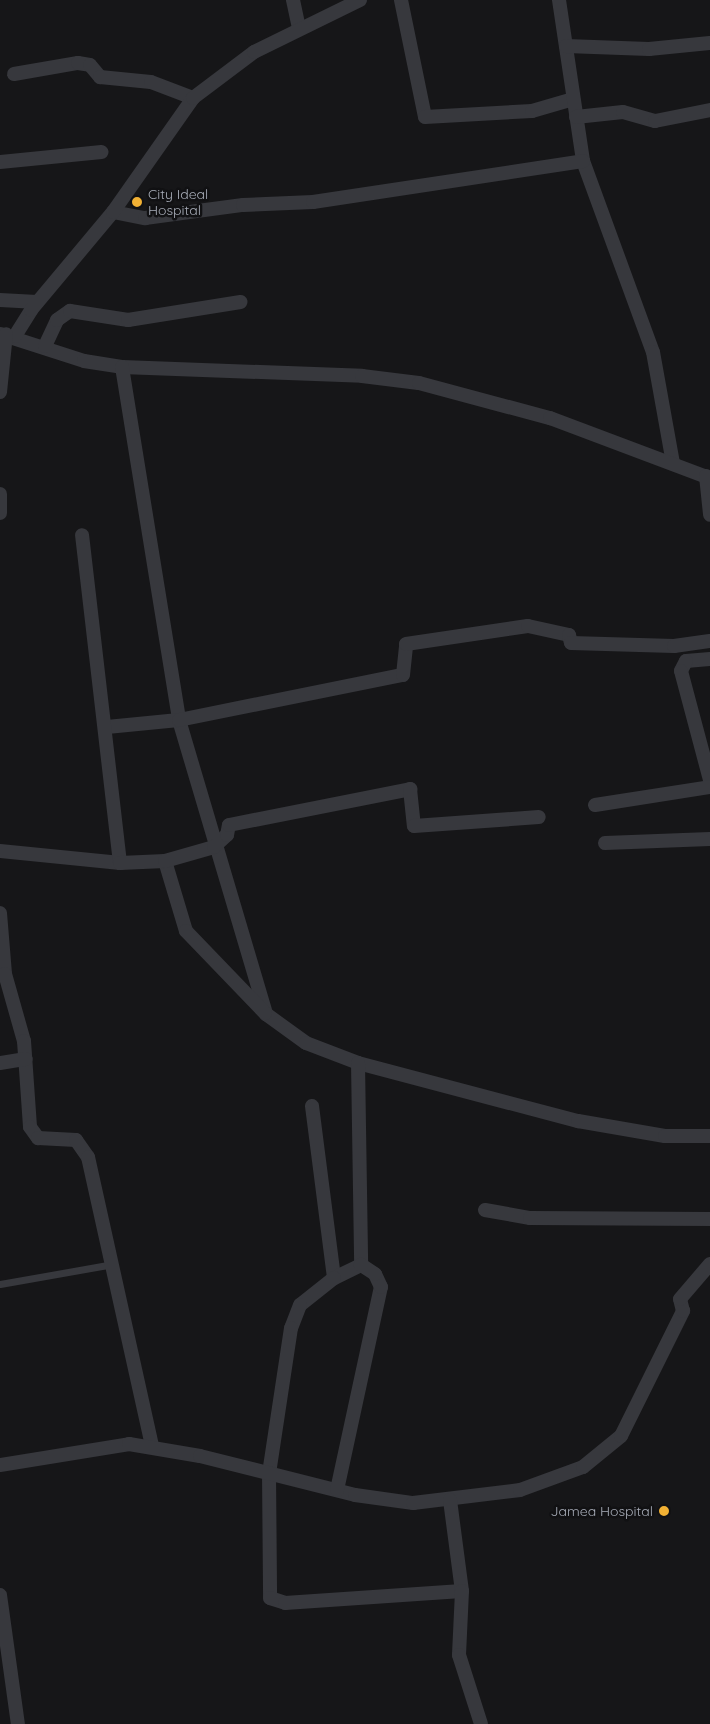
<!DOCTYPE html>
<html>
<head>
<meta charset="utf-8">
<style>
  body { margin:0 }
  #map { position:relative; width:710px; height:1724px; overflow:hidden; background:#161618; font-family:Quicksand,sans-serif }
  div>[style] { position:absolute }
  .lane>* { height:7px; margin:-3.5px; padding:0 3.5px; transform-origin:3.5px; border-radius:3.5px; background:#37383d }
  .street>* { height:14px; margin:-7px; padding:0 7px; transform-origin:7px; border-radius:7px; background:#37383d }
  .dots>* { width:14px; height:14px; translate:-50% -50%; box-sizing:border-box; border:2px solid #111113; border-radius:50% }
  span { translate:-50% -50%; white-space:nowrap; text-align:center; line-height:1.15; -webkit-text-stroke:5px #111113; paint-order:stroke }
  .poi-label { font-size:14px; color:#a8adb8 }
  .left { translate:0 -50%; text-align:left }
  .right { translate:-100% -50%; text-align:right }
</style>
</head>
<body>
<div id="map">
  <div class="lane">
    <div style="left:0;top:1284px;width:115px;rotate:-10deg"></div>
  </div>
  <div class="street">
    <div style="left:293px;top:0;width:29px;rotate:78deg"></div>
    <div style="left:401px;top:0;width:119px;rotate:78.4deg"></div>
    <div style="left:425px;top:117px;width:107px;rotate:-3.2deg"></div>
    <div style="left:532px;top:111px;width:43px;rotate:-16.3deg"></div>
    <div style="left:559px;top:0;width:163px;rotate:81.5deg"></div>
    <div style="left:583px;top:161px;width:203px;rotate:69.9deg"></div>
    <div style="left:653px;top:352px;width:113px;rotate:79.8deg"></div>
    <div style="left:566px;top:46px;width:83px;rotate:2.1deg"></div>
    <div style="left:649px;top:49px;width:61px;rotate:-5.6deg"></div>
    <div style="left:14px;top:74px;width:65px;rotate:-9.8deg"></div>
    <div style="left:78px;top:63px;width:12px;rotate:9deg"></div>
    <div style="left:90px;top:65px;width:16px;rotate:50deg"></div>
    <div style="left:100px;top:77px;width:51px;rotate:5.6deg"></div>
    <div style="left:151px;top:82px;width:45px;rotate:20.9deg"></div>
    <div style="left:576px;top:117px;width:47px;rotate:-6.1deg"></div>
    <div style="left:623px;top:112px;width:33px;rotate:16deg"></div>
    <div style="left:655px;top:121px;width:56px;rotate:-11.3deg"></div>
    <div style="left:0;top:162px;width:102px;rotate:-5.6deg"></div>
    <div style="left:113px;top:212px;width:33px;rotate:11deg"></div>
    <div style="left:145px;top:218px;width:99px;rotate:-7.6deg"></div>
    <div style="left:243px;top:205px;width:70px;rotate:-2.5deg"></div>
    <div style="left:313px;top:202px;width:273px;rotate:-8.6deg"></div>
    <div style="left:0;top:300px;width:37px;rotate:3deg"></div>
    <div style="left:0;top:334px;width:88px;rotate:17.8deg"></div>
    <div style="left:84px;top:361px;width:38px;rotate:9deg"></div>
    <div style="left:122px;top:367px;width:240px;rotate:2.1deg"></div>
    <div style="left:362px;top:376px;width:57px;rotate:7deg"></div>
    <div style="left:419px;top:383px;width:136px;rotate:15deg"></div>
    <div style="left:550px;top:418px;width:171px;rotate:20.6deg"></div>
    <div style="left:15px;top:336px;width:31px;rotate:-58deg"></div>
    <div style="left:31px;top:310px;width:128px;rotate:-50.1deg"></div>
    <div style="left:113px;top:212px;width:139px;rotate:-54.9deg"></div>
    <div style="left:193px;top:98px;width:76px;rotate:-37deg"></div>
    <div style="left:254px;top:52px;width:118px;rotate:-26.1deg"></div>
    <div style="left:45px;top:346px;width:29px;rotate:-65deg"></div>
    <div style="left:57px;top:320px;width:16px;rotate:-35deg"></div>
    <div style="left:70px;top:311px;width:59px;rotate:8.8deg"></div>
    <div style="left:128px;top:320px;width:114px;rotate:-9.1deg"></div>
    <div style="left:122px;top:367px;width:358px;rotate:80.8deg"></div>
    <div style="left:179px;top:720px;width:307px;rotate:73.5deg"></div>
    <div style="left:266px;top:1014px;width:49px;rotate:35.9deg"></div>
    <div style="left:306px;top:1043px;width:56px;rotate:21deg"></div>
    <div style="left:358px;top:1063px;width:228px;rotate:14.8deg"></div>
    <div style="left:578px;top:1121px;width:88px;rotate:9.8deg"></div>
    <div style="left:665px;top:1136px;width:45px"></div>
    <div style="left:0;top:392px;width:58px;rotate:-84.1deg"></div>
    <div style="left:706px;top:476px;width:39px;rotate:84deg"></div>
    <div style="left:0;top:494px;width:19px;rotate:90deg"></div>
    <div style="left:710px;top:659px;width:24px;rotate:175deg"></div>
    <div style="left:686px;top:661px;width:11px;rotate:117deg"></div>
    <div style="left:681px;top:671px;width:113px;rotate:75.1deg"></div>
    <div style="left:107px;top:727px;width:72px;rotate:-5.6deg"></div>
    <div style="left:179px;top:720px;width:228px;rotate:-11.4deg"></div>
    <div style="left:403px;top:675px;width:31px;rotate:-84deg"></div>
    <div style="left:406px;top:644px;width:123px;rotate:-8.4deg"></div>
    <div style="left:528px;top:626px;width:42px;rotate:12.4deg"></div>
    <div style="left:569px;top:635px;width:8px;rotate:76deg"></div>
    <div style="left:571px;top:643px;width:103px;rotate:1.7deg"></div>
    <div style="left:674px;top:646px;width:36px;rotate:-8deg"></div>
    <div style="left:595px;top:805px;width:116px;rotate:-8.9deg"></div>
    <div style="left:605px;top:843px;width:105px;rotate:-2.2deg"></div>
    <div style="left:0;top:851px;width:121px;rotate:5.7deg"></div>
    <div style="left:120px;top:863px;width:330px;rotate:-96.6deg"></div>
    <div style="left:165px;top:861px;width:73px;rotate:73.3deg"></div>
    <div style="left:186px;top:931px;width:114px;rotate:46.1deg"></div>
    <div style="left:120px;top:863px;width:45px;rotate:-2.5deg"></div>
    <div style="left:165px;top:861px;width:51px;rotate:-15.9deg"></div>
    <div style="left:214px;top:847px;width:18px;rotate:-43deg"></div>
    <div style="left:227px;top:835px;width:10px;rotate:-79deg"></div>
    <div style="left:229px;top:825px;width:185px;rotate:-11.2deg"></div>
    <div style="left:410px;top:789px;width:37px;rotate:84deg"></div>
    <div style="left:414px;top:826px;width:125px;rotate:-4.1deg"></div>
    <div style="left:0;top:913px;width:61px;rotate:85.3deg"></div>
    <div style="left:5px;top:974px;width:70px;rotate:74.2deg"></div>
    <div style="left:24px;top:1041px;width:86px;rotate:86deg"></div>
    <div style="left:30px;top:1127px;width:14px;rotate:54deg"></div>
    <div style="left:38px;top:1138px;width:38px;rotate:3deg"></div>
    <div style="left:76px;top:1140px;width:21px;rotate:55deg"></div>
    <div style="left:88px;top:1157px;width:296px;rotate:77.5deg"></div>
    <div style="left:0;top:1063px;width:26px;rotate:-9deg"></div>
    <div style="left:358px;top:1063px;width:202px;rotate:89.1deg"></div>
    <div style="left:312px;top:1106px;width:173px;rotate:82.7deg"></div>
    <div style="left:485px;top:1210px;width:46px;rotate:10.1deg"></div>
    <div style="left:530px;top:1218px;width:180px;rotate:0.3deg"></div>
    <div style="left:361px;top:1265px;width:30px;rotate:154deg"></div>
    <div style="left:334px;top:1278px;width:43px;rotate:141.5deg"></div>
    <div style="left:300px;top:1305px;width:25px;rotate:111deg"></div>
    <div style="left:291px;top:1328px;width:147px;rotate:98.6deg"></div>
    <div style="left:269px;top:1473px;width:125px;rotate:89.5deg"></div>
    <div style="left:270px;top:1598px;width:16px;rotate:18deg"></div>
    <div style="left:285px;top:1603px;width:177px;rotate:-3.9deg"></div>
    <div style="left:0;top:1465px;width:131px;rotate:-9.2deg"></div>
    <div style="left:129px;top:1444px;width:72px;rotate:9.6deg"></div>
    <div style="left:200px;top:1456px;width:160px;rotate:14.1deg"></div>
    <div style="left:355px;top:1495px;width:59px;rotate:7.9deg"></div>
    <div style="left:413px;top:1503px;width:108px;rotate:-6.9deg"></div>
    <div style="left:520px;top:1490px;width:67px;rotate:-20.1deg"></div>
    <div style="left:583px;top:1467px;width:49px;rotate:-39.2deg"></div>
    <div style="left:621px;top:1436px;width:140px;rotate:-63.6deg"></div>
    <div style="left:683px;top:1311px;width:12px;rotate:-104deg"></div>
    <div style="left:680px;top:1299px;width:46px;rotate:-49.4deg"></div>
    <div style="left:337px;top:1490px;width:208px;rotate:-77.8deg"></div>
    <div style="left:381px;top:1287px;width:14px;rotate:-115deg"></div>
    <div style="left:375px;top:1274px;width:17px;rotate:-147deg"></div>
    <div style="left:450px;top:1500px;width:92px;rotate:82.5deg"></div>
    <div style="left:462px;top:1591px;width:64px;rotate:92.7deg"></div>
    <div style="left:459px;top:1655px;width:72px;rotate:72.3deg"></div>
    <div style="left:0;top:1595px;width:130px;rotate:82.1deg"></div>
  </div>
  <div class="dots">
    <div style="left:137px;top:202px;background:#f2b134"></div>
    <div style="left:664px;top:1511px;background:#f2b134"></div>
  </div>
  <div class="poi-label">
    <span class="left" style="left:148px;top:202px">City Ideal<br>Hospital</span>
    <span class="right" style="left:653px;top:1511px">Jamea Hospital</span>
  </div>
</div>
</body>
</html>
